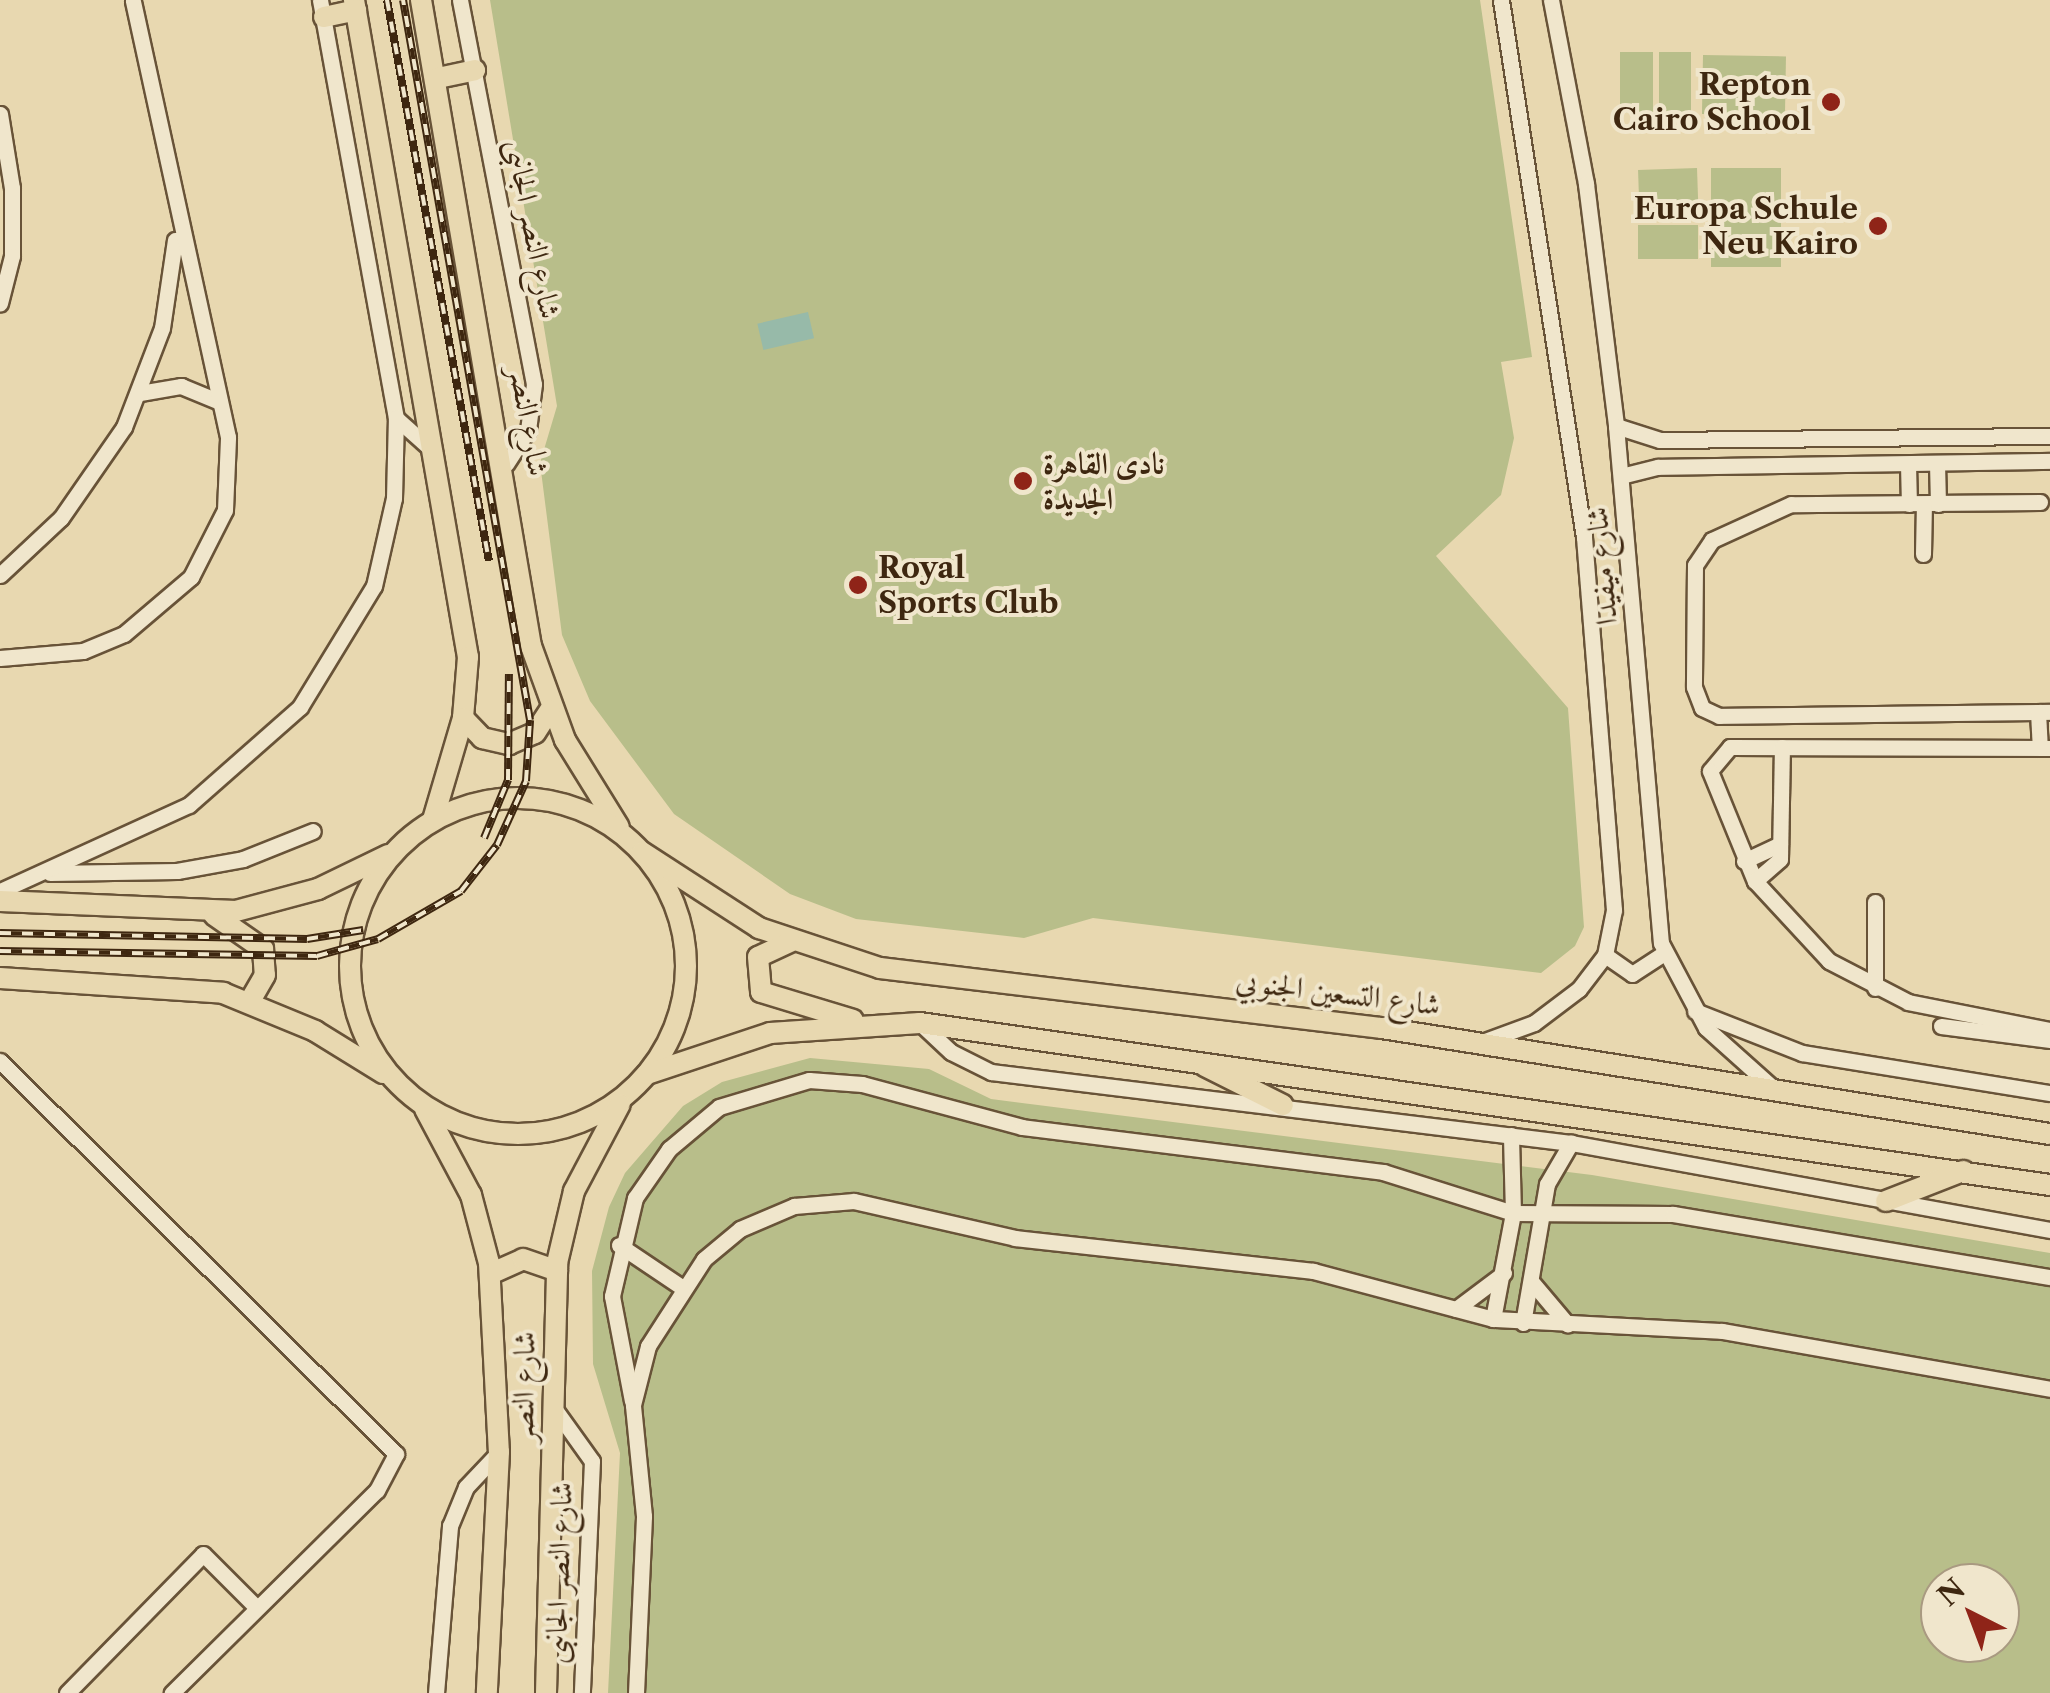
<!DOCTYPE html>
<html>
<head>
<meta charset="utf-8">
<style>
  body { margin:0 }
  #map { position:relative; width:2050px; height:1693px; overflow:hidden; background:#e8d8b0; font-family:"Libre Caslon Text",Amiri,serif }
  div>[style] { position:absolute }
  .green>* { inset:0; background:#b8be8a; transform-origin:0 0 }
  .water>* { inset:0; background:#97baa9; transform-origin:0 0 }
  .roads { filter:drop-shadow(2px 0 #685338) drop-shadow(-2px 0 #685338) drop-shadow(0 2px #685338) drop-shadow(0 -2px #685338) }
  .minor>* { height:15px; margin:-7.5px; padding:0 7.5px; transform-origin:7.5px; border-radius:7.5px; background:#f0e6cc }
  .major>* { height:20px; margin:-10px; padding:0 10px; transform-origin:10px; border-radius:10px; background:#e8d8b0 }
  .major>.ring { margin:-10px; padding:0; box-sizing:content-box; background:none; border:20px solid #e8d8b0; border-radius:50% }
  .rail>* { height:8px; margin-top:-4px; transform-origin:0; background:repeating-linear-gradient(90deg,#f0e6cc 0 11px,#3e2710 0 22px); box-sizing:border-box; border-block:2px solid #3e2710 }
  .dots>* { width:28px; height:28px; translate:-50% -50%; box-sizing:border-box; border:5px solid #f0e6cc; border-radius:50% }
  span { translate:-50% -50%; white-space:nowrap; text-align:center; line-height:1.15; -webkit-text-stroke:8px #f0e6cc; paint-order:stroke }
  .poi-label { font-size:30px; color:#3e2710; font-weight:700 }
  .right { translate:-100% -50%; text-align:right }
  .left { translate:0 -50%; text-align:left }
  .street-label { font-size:30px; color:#3e2710 }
  .north { position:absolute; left:1920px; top:1563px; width:100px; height:100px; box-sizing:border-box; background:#f0e6cc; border:2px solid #a99a81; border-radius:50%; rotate:318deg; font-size:28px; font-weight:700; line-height:40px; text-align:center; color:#3e2710 }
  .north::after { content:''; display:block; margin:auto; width:35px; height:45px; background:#8f2418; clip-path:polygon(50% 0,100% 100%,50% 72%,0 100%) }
</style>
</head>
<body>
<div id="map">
  <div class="green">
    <div style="clip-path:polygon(490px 0,1480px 0,1532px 357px,1501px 362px,1514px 438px,1501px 495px,1436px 556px,1568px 708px,1584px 927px,1575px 946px,1541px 973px,1093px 918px,1024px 938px,856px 919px,790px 894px,674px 814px,590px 701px,562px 635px,540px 463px,557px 406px)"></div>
    <div style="left:1620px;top:52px;width:33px;height:61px"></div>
    <div style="left:1659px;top:52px;width:32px;height:61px"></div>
    <div style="left:1703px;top:55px;width:83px;height:59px;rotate:1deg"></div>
    <div style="left:1697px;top:168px;width:34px;height:59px;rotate:88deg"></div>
    <div style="left:1711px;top:168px;width:70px;height:99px"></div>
    <div style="left:1698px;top:225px;width:34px;height:60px;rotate:90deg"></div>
    <div style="clip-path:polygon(evenodd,810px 1058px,929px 1069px,991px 1099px,1592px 1175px,2050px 1253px,2050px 1693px,608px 1693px,620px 1453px,593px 1364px,592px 1271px,609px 1207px,625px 1173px,683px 1106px,722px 1082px,810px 1058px,1940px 1583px,2000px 1583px,2000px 1643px,1940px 1643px,1940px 1583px)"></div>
  </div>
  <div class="water">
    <div style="left:808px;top:312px;width:27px;height:52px;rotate:77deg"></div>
  </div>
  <div class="roads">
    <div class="minor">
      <div style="left:320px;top:0;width:425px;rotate:79.7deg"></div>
      <div style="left:396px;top:418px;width:51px;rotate:41.8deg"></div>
      <div style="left:460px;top:0;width:391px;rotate:79.1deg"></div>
      <div style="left:534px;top:384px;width:46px;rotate:97.4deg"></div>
      <div style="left:528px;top:430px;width:40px;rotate:122.9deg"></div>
      <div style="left:1551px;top:0;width:187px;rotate:79.2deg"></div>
      <div style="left:1586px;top:184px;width:244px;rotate:82.9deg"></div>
      <div style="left:1616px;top:426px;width:519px;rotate:85.03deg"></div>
      <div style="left:1661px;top:943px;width:96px;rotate:62.1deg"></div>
      <div style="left:1706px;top:1028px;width:89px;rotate:41.8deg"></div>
      <div style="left:0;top:114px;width:75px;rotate:80.8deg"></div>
      <div style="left:12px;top:188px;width:68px;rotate:90deg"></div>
      <div style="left:12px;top:256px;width:49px;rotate:104.3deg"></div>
      <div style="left:140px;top:393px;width:42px;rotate:-9.7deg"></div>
      <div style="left:181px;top:386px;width:42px;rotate:22.3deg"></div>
      <div style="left:1616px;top:426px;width:46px;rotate:17.7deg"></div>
      <div style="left:1660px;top:440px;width:390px;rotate:-0.6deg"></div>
      <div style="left:1937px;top:463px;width:41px;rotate:88.6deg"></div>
      <div style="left:1908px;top:464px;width:40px;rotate:88.6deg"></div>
      <div style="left:1621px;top:476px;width:38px;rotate:-14deg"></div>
      <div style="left:1658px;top:467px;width:392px;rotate:-0.9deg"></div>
      <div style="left:2040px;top:502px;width:249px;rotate:179.5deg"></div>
      <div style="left:1791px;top:504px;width:87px;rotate:155.5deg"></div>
      <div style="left:1712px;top:540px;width:30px;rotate:124deg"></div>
      <div style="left:1695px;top:565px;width:122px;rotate:90.5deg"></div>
      <div style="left:1694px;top:687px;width:22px;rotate:69deg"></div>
      <div style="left:1702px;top:708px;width:19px;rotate:25deg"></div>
      <div style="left:1719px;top:716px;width:331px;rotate:-0.7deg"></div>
      <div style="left:1923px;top:554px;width:50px;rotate:-88.9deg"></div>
      <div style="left:0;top:575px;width:83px;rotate:-43.1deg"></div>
      <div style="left:61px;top:518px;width:111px;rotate:-55.3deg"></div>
      <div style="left:124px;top:427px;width:106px;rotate:-69deg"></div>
      <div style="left:162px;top:328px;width:89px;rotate:-81.6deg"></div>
      <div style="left:0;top:658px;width:83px;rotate:-4.8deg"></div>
      <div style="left:83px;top:651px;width:44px;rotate:-22.5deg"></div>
      <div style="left:124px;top:634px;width:88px;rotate:-40.4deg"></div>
      <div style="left:191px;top:577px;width:75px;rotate:-63.1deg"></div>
      <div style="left:225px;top:510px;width:73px;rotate:-87.6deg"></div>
      <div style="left:228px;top:437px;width:447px;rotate:-102.3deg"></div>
      <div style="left:2038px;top:712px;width:36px;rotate:87deg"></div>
      <div style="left:2050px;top:748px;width:320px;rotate:-179.8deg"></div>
      <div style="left:1730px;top:747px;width:31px;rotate:130deg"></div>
      <div style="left:1710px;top:771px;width:119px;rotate:67.8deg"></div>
      <div style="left:1755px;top:881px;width:109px;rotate:47.2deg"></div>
      <div style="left:1829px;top:961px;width:89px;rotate:27.4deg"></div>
      <div style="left:1908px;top:1002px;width:145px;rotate:11.2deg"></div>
      <div style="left:1744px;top:861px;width:40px;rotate:-25deg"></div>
      <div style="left:50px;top:873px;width:127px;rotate:-0.9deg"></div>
      <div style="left:177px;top:871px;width:67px;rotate:-10.3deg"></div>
      <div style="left:243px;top:859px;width:75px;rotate:-21.8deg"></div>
      <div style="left:1755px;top:881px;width:33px;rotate:-41deg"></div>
      <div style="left:1780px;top:859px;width:112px;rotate:-89deg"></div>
      <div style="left:0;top:891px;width:208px;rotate:-24.5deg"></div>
      <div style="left:189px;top:805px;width:148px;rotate:-41.4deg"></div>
      <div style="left:300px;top:707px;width:142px;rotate:-58.6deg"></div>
      <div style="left:374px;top:586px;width:90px;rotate:-77.2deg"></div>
      <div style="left:394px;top:498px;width:80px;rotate:-88.6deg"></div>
      <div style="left:1605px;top:955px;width:33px;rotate:35deg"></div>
      <div style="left:1632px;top:974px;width:38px;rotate:-33deg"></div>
      <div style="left:1875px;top:988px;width:86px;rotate:-90deg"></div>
      <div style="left:1695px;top:1011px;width:115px;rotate:21.4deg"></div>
      <div style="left:1802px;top:1053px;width:251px;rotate:9.2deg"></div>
      <div style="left:920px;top:1023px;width:42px;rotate:43.1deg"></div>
      <div style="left:951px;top:1052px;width:45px;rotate:26.6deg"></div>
      <div style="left:991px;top:1072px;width:584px;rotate:6.98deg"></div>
      <div style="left:1571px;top:1143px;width:487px;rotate:10.3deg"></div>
      <div style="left:1941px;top:1026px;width:110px;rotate:7.3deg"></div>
      <div style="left:1482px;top:1042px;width:55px;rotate:-20.1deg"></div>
      <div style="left:1534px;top:1023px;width:56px;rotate:-37.1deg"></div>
      <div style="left:1579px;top:989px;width:43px;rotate:-52.6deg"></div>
      <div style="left:1605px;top:955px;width:46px;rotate:-78.7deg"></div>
      <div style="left:1614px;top:910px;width:374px;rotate:-94.6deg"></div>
      <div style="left:1584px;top:537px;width:543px;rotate:-98.79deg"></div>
      <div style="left:0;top:1061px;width:558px;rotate:44.78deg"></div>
      <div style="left:396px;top:1454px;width:41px;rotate:117.8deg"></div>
      <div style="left:377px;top:1490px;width:289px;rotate:135.3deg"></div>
      <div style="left:619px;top:1245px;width:73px;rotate:33.9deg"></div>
      <div style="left:1531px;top:1281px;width:57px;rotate:49.9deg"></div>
      <div style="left:1456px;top:1309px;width:60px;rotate:-36.9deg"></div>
      <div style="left:1493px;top:1319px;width:108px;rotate:-79.3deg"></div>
      <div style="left:1513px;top:1213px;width:78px;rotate:-91.5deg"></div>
      <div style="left:1523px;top:1323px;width:141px;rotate:-80.2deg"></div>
      <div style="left:1547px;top:1184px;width:48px;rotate:-59.7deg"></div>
      <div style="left:632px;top:1401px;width:107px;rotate:-100.8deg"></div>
      <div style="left:612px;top:1296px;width:101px;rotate:-76.8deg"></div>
      <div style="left:635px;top:1198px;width:60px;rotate:-55.2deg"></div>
      <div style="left:669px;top:1149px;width:65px;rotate:-40deg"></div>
      <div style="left:719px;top:1107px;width:94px;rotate:-16.7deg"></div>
      <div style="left:809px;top:1080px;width:53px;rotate:4.3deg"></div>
      <div style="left:862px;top:1084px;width:166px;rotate:15deg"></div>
      <div style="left:1022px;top:1127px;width:364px;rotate:7.1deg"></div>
      <div style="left:1383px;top:1172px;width:136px;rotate:17.5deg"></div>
      <div style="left:1513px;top:1213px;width:160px;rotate:0.4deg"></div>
      <div style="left:1673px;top:1214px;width:382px;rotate:9.5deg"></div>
      <div style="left:554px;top:1408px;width:65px;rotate:54.4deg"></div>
      <div style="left:592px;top:1461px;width:232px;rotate:92.5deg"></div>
      <div style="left:67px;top:1693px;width:194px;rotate:-45.6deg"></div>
      <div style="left:203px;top:1554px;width:76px;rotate:45deg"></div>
      <div style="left:436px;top:1693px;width:168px;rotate:-85.2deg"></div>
      <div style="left:450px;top:1526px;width:42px;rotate:-67.7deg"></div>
      <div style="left:466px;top:1487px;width:48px;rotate:-46.7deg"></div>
      <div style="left:636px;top:1693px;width:177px;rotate:-87.4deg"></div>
      <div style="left:644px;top:1516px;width:112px;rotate:-95.7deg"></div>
      <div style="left:633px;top:1405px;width:61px;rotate:-75.7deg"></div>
      <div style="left:648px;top:1346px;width:103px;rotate:-57.2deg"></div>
      <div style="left:704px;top:1259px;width:47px;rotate:-39.8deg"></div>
      <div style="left:740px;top:1229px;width:59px;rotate:-23.1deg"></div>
      <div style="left:794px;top:1206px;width:60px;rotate:-4.8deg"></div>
      <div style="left:854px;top:1201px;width:165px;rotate:12.9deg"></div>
      <div style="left:1015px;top:1238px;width:300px;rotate:6.3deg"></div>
      <div style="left:1313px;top:1271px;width:186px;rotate:14.9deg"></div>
      <div style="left:1493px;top:1319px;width:229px;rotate:3deg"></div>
      <div style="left:1722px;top:1331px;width:333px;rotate:10deg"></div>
    </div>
    <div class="major">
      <div style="left:354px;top:0;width:667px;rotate:80.16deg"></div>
      <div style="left:468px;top:657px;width:61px;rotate:94.7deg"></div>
      <div style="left:463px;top:718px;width:106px;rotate:106.4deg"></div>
      <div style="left:421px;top:0;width:655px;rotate:80.34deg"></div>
      <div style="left:531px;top:646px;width:100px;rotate:70.1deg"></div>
      <div style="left:565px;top:740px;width:102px;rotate:58.2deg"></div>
      <div style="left:324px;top:17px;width:33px;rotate:-12deg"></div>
      <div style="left:438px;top:78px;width:38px;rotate:-12deg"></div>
      <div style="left:463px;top:718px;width:28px;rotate:46deg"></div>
      <div style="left:482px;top:738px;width:28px;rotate:13deg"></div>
      <div style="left:509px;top:744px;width:28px;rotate:-23deg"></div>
      <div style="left:535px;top:733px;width:27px;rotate:-57deg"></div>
      <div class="ring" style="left:350px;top:798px;width:316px;height:316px"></div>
      <div style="left:642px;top:852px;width:140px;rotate:33deg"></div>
      <div style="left:759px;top:928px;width:127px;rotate:18.3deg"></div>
      <div style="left:880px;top:968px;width:506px;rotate:6.82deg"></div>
      <div style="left:1382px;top:1028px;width:676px;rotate:9.02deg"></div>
      <div style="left:0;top:901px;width:236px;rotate:2.4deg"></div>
      <div style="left:236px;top:911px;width:85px;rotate:-15deg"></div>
      <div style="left:318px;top:889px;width:78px;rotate:-25.9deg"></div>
      <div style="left:214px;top:915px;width:60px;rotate:34.8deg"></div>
      <div style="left:263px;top:949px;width:26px;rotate:86deg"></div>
      <div style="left:265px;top:975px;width:30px;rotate:120deg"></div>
      <div style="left:790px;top:942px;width:35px;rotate:155deg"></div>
      <div style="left:758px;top:957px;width:35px;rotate:85deg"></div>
      <div style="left:761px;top:992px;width:96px;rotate:16.9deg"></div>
      <div style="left:0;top:978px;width:224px;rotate:3.8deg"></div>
      <div style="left:223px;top:993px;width:100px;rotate:22.4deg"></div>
      <div style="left:315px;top:1031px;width:80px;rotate:31.7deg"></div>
      <div style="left:1205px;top:1066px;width:87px;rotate:26.6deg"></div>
      <div style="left:647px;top:1074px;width:130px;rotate:-18.4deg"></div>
      <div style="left:770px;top:1033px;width:150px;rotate:-3.8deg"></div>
      <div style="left:920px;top:1023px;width:1142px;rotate:8.16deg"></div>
      <div style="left:425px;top:1109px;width:98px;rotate:61.9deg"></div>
      <div style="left:471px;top:1195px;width:70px;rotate:75.2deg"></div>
      <div style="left:489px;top:1263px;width:189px;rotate:87deg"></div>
      <div style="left:499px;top:1452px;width:241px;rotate:92.9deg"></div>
      <div style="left:1886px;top:1201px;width:83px;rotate:-21.3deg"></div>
      <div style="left:490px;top:1274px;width:36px;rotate:-24deg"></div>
      <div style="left:523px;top:1259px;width:36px;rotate:19deg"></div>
      <div style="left:546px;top:1693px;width:430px;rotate:-88.5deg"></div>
      <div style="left:557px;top:1263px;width:74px;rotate:-76.7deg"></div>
      <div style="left:574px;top:1191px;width:98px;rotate:-62.1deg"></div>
    </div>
  </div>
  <div class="rail">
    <div style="left:387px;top:0;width:570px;rotate:79.7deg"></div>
    <div style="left:484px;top:838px;width:63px;rotate:-67.5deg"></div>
    <div style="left:508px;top:780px;width:106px;rotate:-89.5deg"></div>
    <div style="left:0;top:933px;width:307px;rotate:1.1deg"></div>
    <div style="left:307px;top:939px;width:57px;rotate:-9.1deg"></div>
    <div style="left:0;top:951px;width:317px;rotate:0.9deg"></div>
    <div style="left:317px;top:956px;width:63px;rotate:-15.6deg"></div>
    <div style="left:378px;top:939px;width:96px;rotate:-30deg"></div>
    <div style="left:461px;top:891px;width:58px;rotate:-52deg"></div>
    <div style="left:497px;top:845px;width:70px;rotate:-65.6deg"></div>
    <div style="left:526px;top:781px;width:61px;rotate:-86.2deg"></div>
    <div style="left:530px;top:720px;width:731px;rotate:-100deg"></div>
  </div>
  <div class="dots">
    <div style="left:1831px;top:102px;background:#8f2418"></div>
    <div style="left:1878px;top:226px;background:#8f2418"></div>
    <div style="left:1023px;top:481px;background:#8f2418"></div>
    <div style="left:858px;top:585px;background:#8f2418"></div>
  </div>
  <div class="poi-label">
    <span class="right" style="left:1811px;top:102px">Repton<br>Cairo School</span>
    <span class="right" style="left:1858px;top:226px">Europa Schule<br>Neu Kairo</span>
    <span class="left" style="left:1043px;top:481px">نادى القاهرة<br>الجديدة</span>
    <span class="left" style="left:878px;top:585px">Royal<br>Sports Club</span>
  </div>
  <div class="street-label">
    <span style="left:533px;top:229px;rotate:79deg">شارع النصر الجانبى</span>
    <span style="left:529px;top:421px;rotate:80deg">شارع النصر</span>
    <span style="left:1602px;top:566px;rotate:-95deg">شارع ميفيدا</span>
    <span style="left:1338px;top:993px;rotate:7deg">شارع التسعين الجنوبي</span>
    <span style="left:524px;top:1387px;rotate:-89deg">شارع النصر</span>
    <span style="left:559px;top:1573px;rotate:-88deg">شارع النصر الجانبى</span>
  </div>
  <div class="north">N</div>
</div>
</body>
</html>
